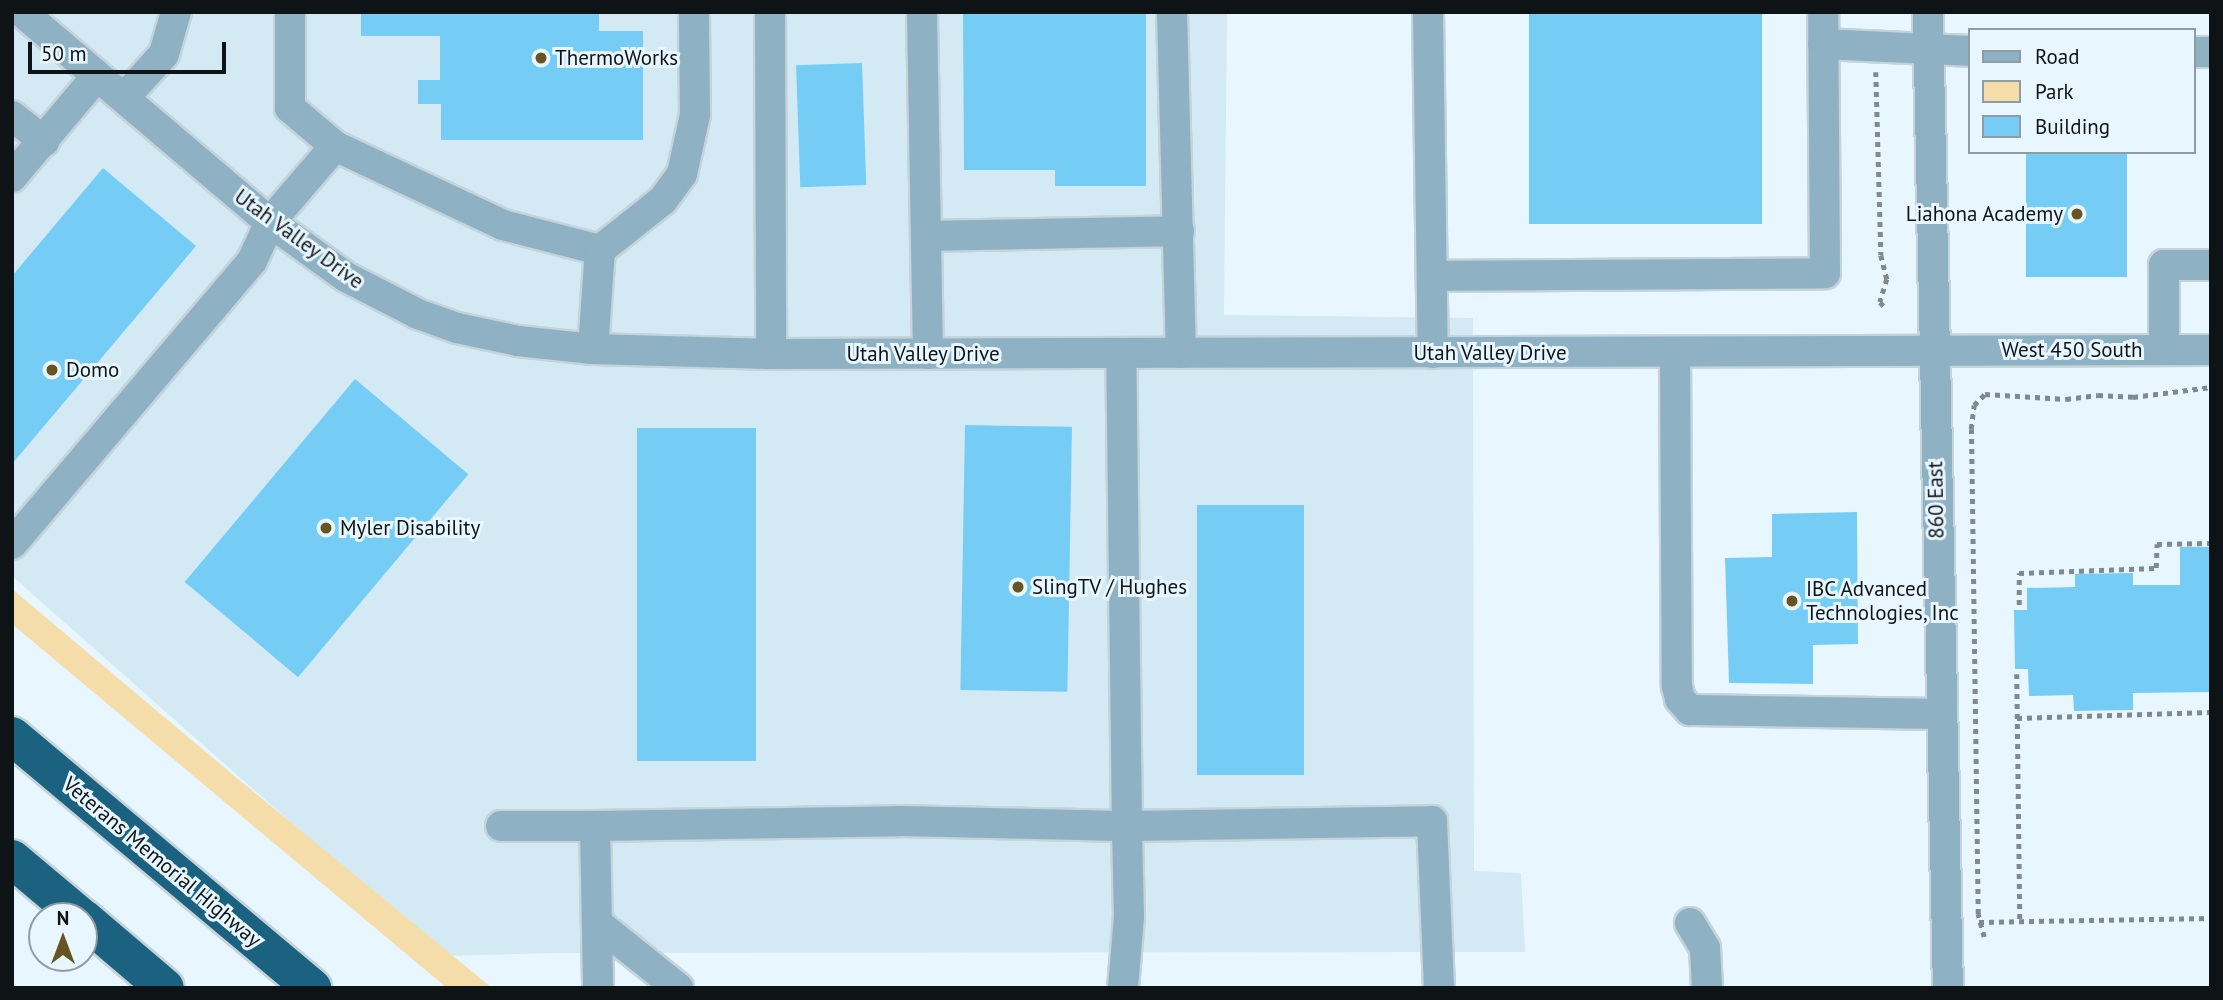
<!DOCTYPE html>
<html>
<head>
<meta charset="utf-8">
<style>
  body { margin:0 }
  #map { position:relative; width:2223px; height:1000px; overflow:hidden; background:#e8f7ff; font-family:"PT Sans",sans-serif }
  div>[style] { position:absolute }
  .built>* { inset:0; background:#d3eaf4 }
  .green>* { inset:0; background:#f4dda9 }
  .building>* { inset:0; background:#75cdf6; transform-origin:0 0 }
  .path>* { height:4.5px; margin-top:-2.25px; transform-origin:0; background:repeating-linear-gradient(90deg,#7f898f 0 5px,transparent 0 10px) }
  .roads { filter:drop-shadow(2px 0 #c5d3da) drop-shadow(-2px 0 #c5d3da) drop-shadow(0 2px #c5d3da) drop-shadow(0 -2px #c5d3da) }
  .minor>* { height:30px; margin:-15px; padding:0 15px; transform-origin:15px; border-radius:15px; background:#8eb1c3 }
  .highway>* { height:38px; margin:-19px; padding:0 19px; transform-origin:19px; border-radius:19px; background:#1a627f }
  .dots>* { width:19px; height:19px; translate:-50% -50%; box-sizing:border-box; border:4px solid #e8f7ff; border-radius:50% }
  span { translate:-50% -50%; white-space:nowrap; text-align:center; line-height:1.15; -webkit-text-stroke:6px #e8f7ff; paint-order:stroke }
  .poi-label { font-size:21px; color:#0e1316 }
  .left { translate:0 -50%; text-align:left }
  .right { translate:-100% -50%; text-align:right }
  .street-label { font-size:21px; color:#0e1316 }
  .frame { position:absolute; inset:0; border:14px solid #0e1316; pointer-events:none }
  .legend { position:absolute; left:1968px; top:28px; width:228px; height:126px; box-sizing:border-box; background:#e8f7ff; border:2px solid #919ca2; margin:0; padding:9px 12px; list-style:none; font-size:21px; color:#0e1316 }
  .legend li { display:flex; align-items:center; gap:14px; height:35px }
  .legend b { width:35px; border:2px solid #919ca2 }
  .north { position:absolute; left:28px; top:902px; width:70px; height:70px; box-sizing:border-box; background:#e8f7ff; border:2px solid #919ca2; border-radius:50%; rotate:0deg; font-size:19px; font-weight:700; line-height:28px; text-align:center; color:#0e1316 }
  .north::after { content:''; display:block; margin:auto; width:24px; height:32px; background:#685422; clip-path:polygon(50% 0,100% 100%,50% 72%,0 100%) }
  .scale { position:absolute; left:28px; top:42px; width:198px; height:32px; box-sizing:border-box; border:4px solid #0e1316; border-top:0; padding-left:9px; font-size:21px; line-height:24px; white-space:nowrap; color:#0e1316; -webkit-text-stroke:5px #e8f7ff; paint-order:stroke }
</style>
</head>
<body>
<div id="map">
  <div class="built">
    <div style="clip-path:polygon(12px 12px,1227px 12px,1224px 315px,1473px 318px,1474px 871px,1521px 873px,1525px 952px,558px 953px,442px 956px,12px 576px)"></div>
  </div>
  <div class="green">
    <div style="clip-path:polygon(12px 589px,232px 774px,492px 988px,447px 988px,12px 624px)"></div>
  </div>
  <div class="building">
    <div style="clip-path:polygon(361px 12px,599px 12px,599px 31px,643px 31px,643px 140px,441px 140px,441px 104px,418px 104px,418px 80px,440px 80px,440px 36px,361px 36px)"></div>
    <div style="clip-path:polygon(963px 12px,1146px 12px,1146px 186px,1055px 186px,1055px 170px,964px 170px)"></div>
    <div style="left:1529px;top:12px;width:233px;height:212px"></div>
    <div style="left:862px;top:63px;width:122px;height:66px;rotate:88deg"></div>
    <div style="left:2026px;top:152px;width:101px;height:125px"></div>
    <div style="clip-path:polygon(103px 168px,196px 246px,12px 464px,12px 276px)"></div>
    <div style="left:355px;top:379px;width:148px;height:265px;rotate:40deg"></div>
    <div style="left:965px;top:425px;width:107px;height:265px;rotate:1deg"></div>
    <div style="left:637px;top:428px;width:119px;height:333px"></div>
    <div style="left:1197px;top:505px;width:107px;height:270px"></div>
    <div style="clip-path:polygon(1857px 512px,1858px 644px,1813px 645px,1813px 684px,1729px 683px,1725px 558px,1772px 557px,1772px 514px)"></div>
    <div style="clip-path:polygon(2180px 547px,2211px 547px,2211px 692px,2133px 693px,2133px 710px,2074px 711px,2073px 695px,2029px 696px,2028px 669px,2015px 669px,2014px 610px,2027px 610px,2027px 588px,2075px 587px,2075px 574px,2133px 573px,2133px 585px,2180px 585px)"></div>
  </div>
  <div class="path">
    <div style="left:1876px;top:72px;width:183px;rotate:88.4deg"></div>
    <div style="left:1881px;top:255px;width:25px;rotate:76deg"></div>
    <div style="left:1887px;top:279px;width:24px;rotate:107deg"></div>
    <div style="left:1880px;top:302px;width:6px;rotate:45deg"></div>
    <div style="left:2019px;top:605px;width:32px;rotate:-90deg"></div>
    <div style="left:2019px;top:573px;width:137px;rotate:-2.1deg"></div>
    <div style="left:2156px;top:568px;width:24px;rotate:-88deg"></div>
    <div style="left:2157px;top:544px;width:54px;rotate:-1.1deg"></div>
    <div style="left:2017px;top:674px;width:247px;rotate:89.3deg"></div>
    <div style="left:2017px;top:718px;width:194px;rotate:-1.8deg"></div>
    <div style="left:1979px;top:922px;width:232px;rotate:-1deg"></div>
    <div style="left:1984px;top:937px;width:24px;rotate:-105deg"></div>
    <div style="left:1978px;top:914px;width:485px;rotate:-90.8deg"></div>
    <div style="left:1971px;top:429px;width:24px;rotate:-83deg"></div>
    <div style="left:1974px;top:405px;width:16px;rotate:-45deg"></div>
    <div style="left:1985px;top:394px;width:81px;rotate:3.5deg"></div>
    <div style="left:2066px;top:399px;width:32px;rotate:-7deg"></div>
    <div style="left:2098px;top:395px;width:35px;rotate:3deg"></div>
    <div style="left:2133px;top:397px;width:79px;rotate:-7.3deg"></div>
    <div style="left:1984px;top:988px;width:1px;rotate:-90deg"></div>
  </div>
  <div class="roads">
    <div class="minor">
      <div style="left:22px;top:12px;width:325px;rotate:40.3deg"></div>
      <div style="left:270px;top:222px;width:94px;rotate:35.9deg"></div>
      <div style="left:346px;top:277px;width:81px;rotate:27.2deg"></div>
      <div style="left:418px;top:314px;width:41px;rotate:19.7deg"></div>
      <div style="left:457px;top:328px;width:62px;rotate:12deg"></div>
      <div style="left:518px;top:341px;width:75px;rotate:6.1deg"></div>
      <div style="left:593px;top:349px;width:178px;rotate:1.6deg"></div>
      <div style="left:771px;top:354px;width:1440px;rotate:-0.16deg"></div>
      <div style="left:770px;top:12px;width:342px;rotate:89.8deg"></div>
      <div style="left:922px;top:12px;width:342px;rotate:89deg"></div>
      <div style="left:1172px;top:12px;width:341px;rotate:88.5deg"></div>
      <div style="left:1428px;top:12px;width:341px;rotate:89.2deg"></div>
      <div style="left:1928px;top:12px;width:976px;rotate:88.83deg"></div>
      <div style="left:1823px;top:44px;width:146px;rotate:2.7deg"></div>
      <div style="left:2193px;top:52px;width:18px"></div>
      <div style="left:124px;top:98px;width:59px;rotate:-47.7deg"></div>
      <div style="left:164px;top:54px;width:44px;rotate:-74.1deg"></div>
      <div style="left:12px;top:116px;width:41px;rotate:38deg"></div>
      <div style="left:335px;top:146px;width:186px;rotate:25.2deg"></div>
      <div style="left:503px;top:225px;width:100px;rotate:14.5deg"></div>
      <div style="left:12px;top:177px;width:132px;rotate:-49.9deg"></div>
      <div style="left:927px;top:236px;width:252px;rotate:-1.1deg"></div>
      <div style="left:1432px;top:276px;width:393px;rotate:-0.4deg"></div>
      <div style="left:1825px;top:273px;width:261px;rotate:-90.4deg"></div>
      <div style="left:593px;top:349px;width:99px;rotate:-86deg"></div>
      <div style="left:600px;top:250px;width:80px;rotate:-38.4deg"></div>
      <div style="left:663px;top:200px;width:32px;rotate:-54deg"></div>
      <div style="left:682px;top:174px;width:60px;rotate:-77.6deg"></div>
      <div style="left:695px;top:115px;width:103px;rotate:-90.6deg"></div>
      <div style="left:2164px;top:350px;width:85px;rotate:-90deg"></div>
      <div style="left:2164px;top:265px;width:47px"></div>
      <div style="left:1675px;top:352px;width:334px;rotate:89.7deg"></div>
      <div style="left:1677px;top:686px;width:13px;rotate:77deg"></div>
      <div style="left:1680px;top:699px;width:15px;rotate:48deg"></div>
      <div style="left:1690px;top:710px;width:251px;rotate:0.9deg"></div>
      <div style="left:12px;top:544px;width:371px;rotate:-49.7deg"></div>
      <div style="left:252px;top:261px;width:43px;rotate:-65.2deg"></div>
      <div style="left:270px;top:222px;width:100px;rotate:-49.5deg"></div>
      <div style="left:335px;top:146px;width:59px;rotate:-139.8deg"></div>
      <div style="left:290px;top:108px;width:96px;rotate:-90deg"></div>
      <div style="left:501px;top:826px;width:94px"></div>
      <div style="left:595px;top:826px;width:162px;rotate:88.9deg"></div>
      <div style="left:595px;top:826px;width:304px;rotate:-0.9deg"></div>
      <div style="left:899px;top:821px;width:228px;rotate:1.3deg"></div>
      <div style="left:1127px;top:826px;width:473px;rotate:-90.7deg"></div>
      <div style="left:597px;top:923px;width:104px;rotate:38.7deg"></div>
      <div style="left:1690px;top:923px;width:29px;rotate:59deg"></div>
      <div style="left:1705px;top:948px;width:40px;rotate:87.1deg"></div>
      <div style="left:1123px;top:988px;width:71px;rotate:-85.2deg"></div>
      <div style="left:1129px;top:917px;width:91px;rotate:-91.3deg"></div>
      <div style="left:1127px;top:826px;width:305px;rotate:-0.9deg"></div>
      <div style="left:1432px;top:821px;width:167px;rotate:87.6deg"></div>
    </div>
    <div class="highway">
      <div style="left:12px;top:736px;width:392px;rotate:40deg"></div>
      <div style="left:12px;top:859px;width:89px;rotate:40deg"></div>
      <div style="left:84px;top:919px;width:106px;rotate:40.4deg"></div>
    </div>
  </div>
  <div class="dots">
    <div style="left:541px;top:58px;background:#685422"></div>
    <div style="left:2077px;top:214px;background:#685422"></div>
    <div style="left:52px;top:370px;background:#685422"></div>
    <div style="left:326px;top:528px;background:#685422"></div>
    <div style="left:1018px;top:587px;background:#685422"></div>
    <div style="left:1792px;top:601px;background:#685422"></div>
  </div>
  <div class="poi-label">
    <span class="left" style="left:555px;top:58px">ThermoWorks</span>
    <span class="right" style="left:2063px;top:214px">Liahona Academy</span>
    <span class="left" style="left:66px;top:370px">Domo</span>
    <span class="left" style="left:340px;top:528px">Myler Disability</span>
    <span class="left" style="left:1032px;top:587px">SlingTV / Hughes</span>
    <span class="left" style="left:1806px;top:601px">IBC Advanced<br>Technologies, Inc</span>
  </div>
  <div class="street-label">
    <span style="left:299px;top:239px;rotate:36deg">Utah Valley Drive</span>
    <span style="left:2072px;top:350px">West 450 South</span>
    <span style="left:1490px;top:353px">Utah Valley Drive</span>
    <span style="left:923px;top:354px">Utah Valley Drive</span>
    <span style="left:1936px;top:500px;rotate:-91deg">860 East</span>
    <span style="left:162px;top:862px;rotate:40deg">Veterans Memorial Highway</span>
  </div>
  <div class="frame"></div>
  <ul class="legend">
  <li><b style="height:9px;background:#8eb1c3"></b>Road</li>
  <li><b style="height:19px;background:#f4dda9"></b>Park</li>
  <li><b style="height:19px;background:#75cdf6"></b>Building</li>
  </ul>
  <div class="north">N</div>
  <div class="scale">50 m</div>
</div>
</body>
</html>
